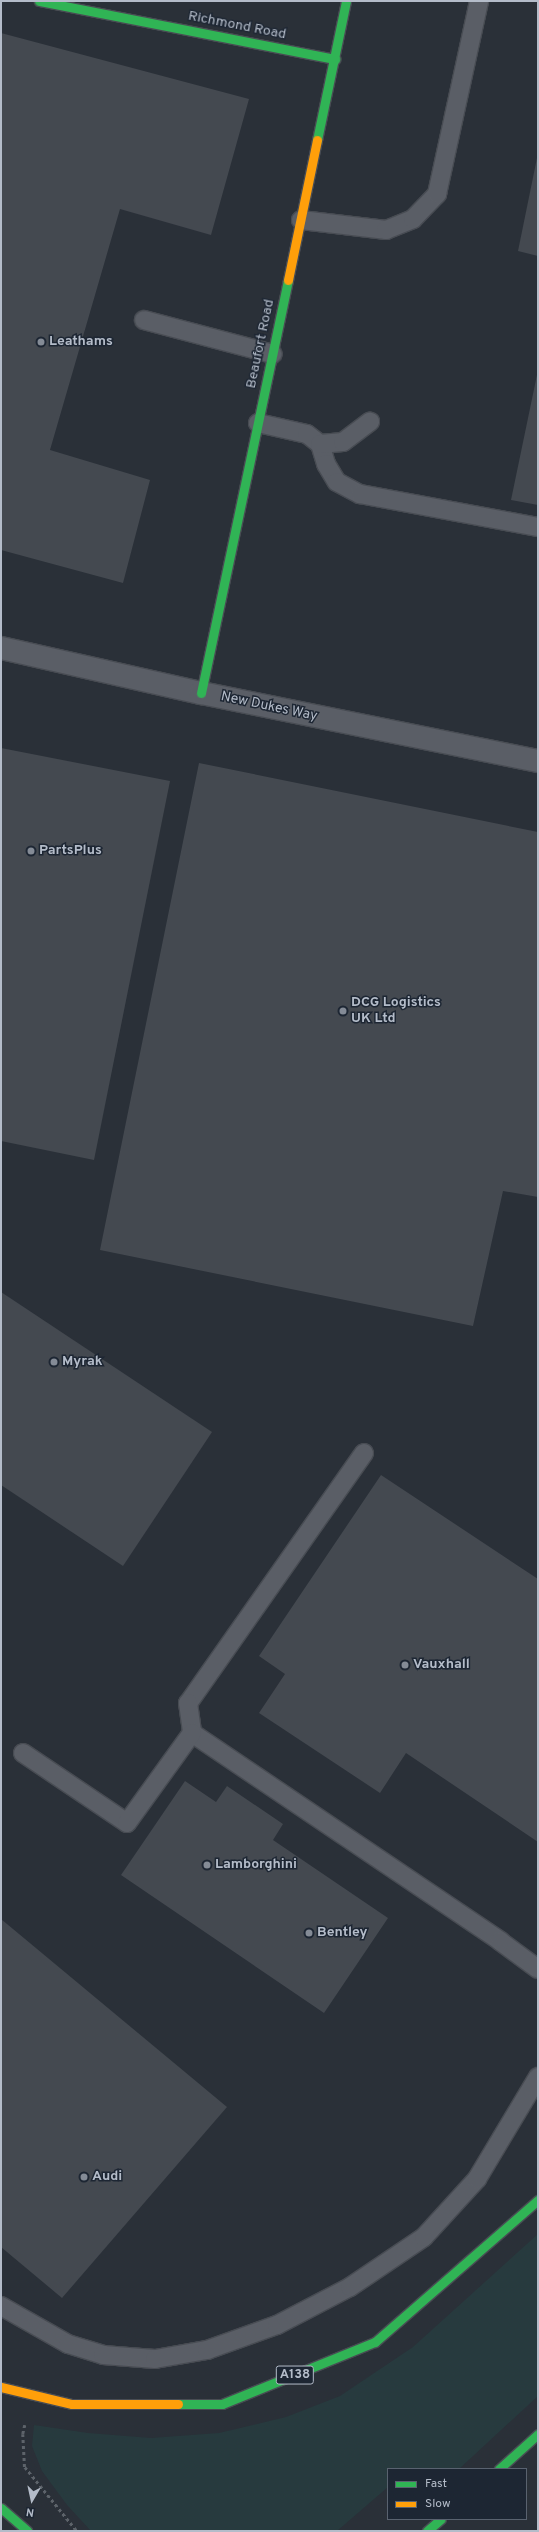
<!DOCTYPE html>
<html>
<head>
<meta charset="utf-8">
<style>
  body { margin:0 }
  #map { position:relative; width:539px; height:2532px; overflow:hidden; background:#2a3038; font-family:Overpass,sans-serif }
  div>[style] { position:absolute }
  .green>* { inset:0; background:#273a3e }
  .building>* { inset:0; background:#444950 }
  .path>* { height:2.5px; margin-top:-1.25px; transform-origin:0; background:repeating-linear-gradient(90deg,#5d636a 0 3px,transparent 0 6px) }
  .roads { filter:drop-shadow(1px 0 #484c53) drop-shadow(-1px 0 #484c53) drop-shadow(0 1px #484c53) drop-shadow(0 -1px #484c53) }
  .lane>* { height:18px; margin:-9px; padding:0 9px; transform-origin:9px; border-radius:9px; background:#5a5e66 }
  .street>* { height:22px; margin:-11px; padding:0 11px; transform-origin:11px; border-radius:11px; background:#5a5e66 }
  .fast>* { height:9px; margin:-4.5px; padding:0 4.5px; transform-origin:4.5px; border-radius:4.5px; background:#30b455 }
  .slow>* { height:9px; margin:-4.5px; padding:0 4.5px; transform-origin:4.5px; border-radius:4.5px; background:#ff9f0a }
  .dots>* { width:11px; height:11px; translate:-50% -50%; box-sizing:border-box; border:2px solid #1d2633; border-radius:50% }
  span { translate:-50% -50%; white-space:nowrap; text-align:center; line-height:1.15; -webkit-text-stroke:3px #1d2633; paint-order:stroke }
  .shield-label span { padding:1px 3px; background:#1d2633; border:1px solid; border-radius:3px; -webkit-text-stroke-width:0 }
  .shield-label { font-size:13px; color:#b4bcc9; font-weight:700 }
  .street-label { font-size:14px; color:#b4bcc9 }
  .poi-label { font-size:14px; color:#b4bcc9; font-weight:700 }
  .left { translate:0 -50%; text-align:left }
  .frame { position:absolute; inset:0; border:2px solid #b4bcc9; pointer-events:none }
  .legend { position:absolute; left:387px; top:2468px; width:140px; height:52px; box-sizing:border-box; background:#1d2633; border:1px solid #59626f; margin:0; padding:5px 7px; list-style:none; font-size:12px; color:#b4bcc9 }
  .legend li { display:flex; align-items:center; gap:8px; height:20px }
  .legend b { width:20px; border:1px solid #59626f }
  .north { position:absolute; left:12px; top:2480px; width:40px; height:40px; -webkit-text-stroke:3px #1d2633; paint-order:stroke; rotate:189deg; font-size:11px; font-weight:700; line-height:16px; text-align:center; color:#b4bcc9 }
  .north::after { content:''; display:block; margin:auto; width:14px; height:18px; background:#b4bcc9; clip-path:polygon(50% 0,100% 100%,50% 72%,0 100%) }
</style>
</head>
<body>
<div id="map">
  <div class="green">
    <div style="clip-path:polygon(538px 2234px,538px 2396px,459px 2469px,388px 2469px,388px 2487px,337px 2531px,91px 2531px,67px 2505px,42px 2471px,32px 2446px,34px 2425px,88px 2433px,151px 2438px,219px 2433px,286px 2417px,340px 2396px,413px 2347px)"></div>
  </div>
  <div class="building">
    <div style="clip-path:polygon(1px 33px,249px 99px,211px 235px,120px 209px,50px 450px,150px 480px,123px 583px,1px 550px)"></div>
    <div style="clip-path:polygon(538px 153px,538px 256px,518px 251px)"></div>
    <div style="clip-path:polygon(538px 370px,538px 505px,511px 500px)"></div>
    <div style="clip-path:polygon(1px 748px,170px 781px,94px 1160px,1px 1141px)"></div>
    <div style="clip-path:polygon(199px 763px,538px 832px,538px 1197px,503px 1191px,473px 1326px,100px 1250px)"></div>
    <div style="clip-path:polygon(1px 1292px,212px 1432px,123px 1566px,1px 1485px)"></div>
    <div style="clip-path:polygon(381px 1475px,538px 1579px,538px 1842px,406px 1753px,380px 1793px,259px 1713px,285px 1674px,259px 1656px)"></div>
    <div style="clip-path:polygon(185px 1781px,216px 1802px,227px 1786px,283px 1824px,273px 1840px,388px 1918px,324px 2013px,121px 1875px)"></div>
    <div style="clip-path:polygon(1px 1919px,227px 2107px,62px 2298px,1px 2247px)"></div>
  </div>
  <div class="path">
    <div style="left:25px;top:2425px;width:9px;rotate:103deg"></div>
    <div style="left:23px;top:2434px;width:33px;rotate:87deg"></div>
    <div style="left:25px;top:2467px;width:82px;rotate:50.9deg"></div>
  </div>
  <div class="roads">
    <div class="lane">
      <div style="left:301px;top:220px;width:86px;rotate:6.7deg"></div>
      <div style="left:386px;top:230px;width:29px;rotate:-22deg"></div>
      <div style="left:413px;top:219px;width:35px;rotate:-46deg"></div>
      <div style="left:437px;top:194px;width:198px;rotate:-77.7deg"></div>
      <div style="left:144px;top:320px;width:133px;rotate:14.8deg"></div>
      <div style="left:258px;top:423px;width:50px;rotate:12.7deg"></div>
      <div style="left:307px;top:434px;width:16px;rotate:38deg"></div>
      <div style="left:320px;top:444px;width:21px;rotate:73deg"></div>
      <div style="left:326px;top:464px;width:21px;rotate:59deg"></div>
      <div style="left:337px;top:482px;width:26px;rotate:28deg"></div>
      <div style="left:360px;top:494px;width:181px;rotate:10.5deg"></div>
      <div style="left:320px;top:444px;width:23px;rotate:-5deg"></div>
      <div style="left:343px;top:442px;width:34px;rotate:-37deg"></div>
      <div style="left:364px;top:1453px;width:306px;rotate:125.1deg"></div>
      <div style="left:188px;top:1703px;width:30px;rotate:82deg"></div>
      <div style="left:192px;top:1733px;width:372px;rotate:34deg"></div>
      <div style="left:500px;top:1941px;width:47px;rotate:36.4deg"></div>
      <div style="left:23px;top:1753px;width:125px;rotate:33.9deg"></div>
      <div style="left:127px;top:1823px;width:111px;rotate:-54.2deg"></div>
      <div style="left:1px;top:2306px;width:77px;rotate:29.6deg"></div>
      <div style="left:68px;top:2344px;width:37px;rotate:17deg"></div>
      <div style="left:103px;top:2355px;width:52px;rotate:4.4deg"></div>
      <div style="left:155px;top:2359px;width:53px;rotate:-9.8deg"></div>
      <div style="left:207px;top:2350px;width:74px;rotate:-19.7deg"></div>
      <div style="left:277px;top:2325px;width:82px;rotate:-27.5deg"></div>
      <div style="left:350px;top:2287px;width:89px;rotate:-34deg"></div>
      <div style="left:424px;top:2237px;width:79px;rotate:-47.6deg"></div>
      <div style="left:477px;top:2179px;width:119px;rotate:-59.1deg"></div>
    </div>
    <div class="street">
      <div style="left:1px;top:648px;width:205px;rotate:12.7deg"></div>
      <div style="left:201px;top:693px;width:344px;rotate:11.4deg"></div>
    </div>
    <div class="fast">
      <div style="left:39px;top:1px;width:302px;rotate:11.1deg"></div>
      <div style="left:317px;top:140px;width:142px;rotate:-78.2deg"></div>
      <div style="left:201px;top:693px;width:422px;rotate:-78.1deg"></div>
      <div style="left:178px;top:2404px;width:44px"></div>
      <div style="left:222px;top:2404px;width:165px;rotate:-22.1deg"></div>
      <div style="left:375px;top:2342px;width:216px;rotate:-41.1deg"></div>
      <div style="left:499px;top:2469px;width:52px;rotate:-41.9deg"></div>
      <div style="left:1px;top:2508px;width:35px;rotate:41deg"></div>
      <div style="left:427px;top:2531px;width:18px;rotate:-41deg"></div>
    </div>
    <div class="slow">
      <div style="left:288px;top:280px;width:143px;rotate:-78.3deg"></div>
      <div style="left:1px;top:2387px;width:73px;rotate:13.5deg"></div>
      <div style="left:72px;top:2404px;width:106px"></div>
    </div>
  </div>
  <div class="dots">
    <div style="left:41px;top:342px;background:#848b96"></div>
    <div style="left:31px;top:851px;background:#848b96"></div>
    <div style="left:343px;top:1011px;background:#848b96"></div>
    <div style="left:54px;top:1362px;background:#848b96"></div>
    <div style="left:405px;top:1665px;background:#848b96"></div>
    <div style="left:207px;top:1865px;background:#848b96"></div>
    <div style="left:309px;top:1933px;background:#848b96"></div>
    <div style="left:84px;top:2177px;background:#848b96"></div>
  </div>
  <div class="shield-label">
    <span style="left:295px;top:2375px">A138</span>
  </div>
  <div class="street-label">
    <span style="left:237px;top:26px;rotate:11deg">Richmond Road</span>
    <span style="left:261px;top:344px;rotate:-78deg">Beaufort Road</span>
    <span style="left:269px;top:707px;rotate:12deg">New Dukes Way</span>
  </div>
  <div class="poi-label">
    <span class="left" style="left:49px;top:342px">Leathams</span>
    <span class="left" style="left:39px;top:851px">PartsPlus</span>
    <span class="left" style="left:351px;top:1011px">DCG Logistics<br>UK Ltd</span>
    <span class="left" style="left:62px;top:1362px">Myrak</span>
    <span class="left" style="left:413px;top:1665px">Vauxhall</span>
    <span class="left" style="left:215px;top:1865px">Lamborghini</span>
    <span class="left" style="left:317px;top:1933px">Bentley</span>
    <span class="left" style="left:92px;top:2177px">Audi</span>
  </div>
  <div class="frame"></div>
  <ul class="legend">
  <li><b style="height:5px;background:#30b455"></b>Fast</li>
  <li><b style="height:5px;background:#ff9f0a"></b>Slow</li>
  </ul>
  <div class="north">N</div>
</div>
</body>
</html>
